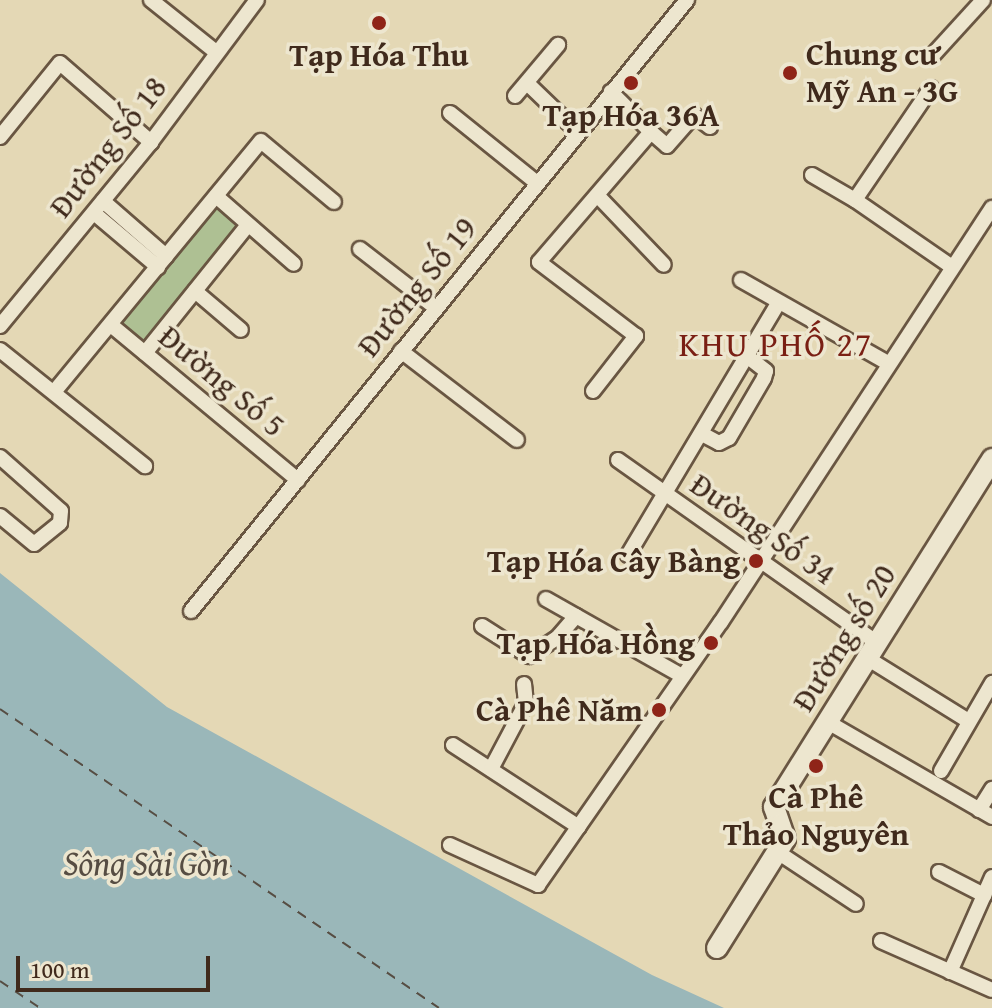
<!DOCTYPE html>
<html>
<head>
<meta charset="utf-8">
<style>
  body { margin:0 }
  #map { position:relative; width:992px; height:1008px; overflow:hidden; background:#e4d8b5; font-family:"Gentium Book Plus",serif }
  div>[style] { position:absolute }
  .green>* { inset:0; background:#aec093; transform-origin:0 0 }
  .water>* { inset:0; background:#9ab7b9 }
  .ferry>* { height:2px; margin-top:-1px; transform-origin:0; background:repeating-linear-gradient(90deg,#564d43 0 10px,transparent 0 18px) }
  .roads { filter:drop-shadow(2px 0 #695642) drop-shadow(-2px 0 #695642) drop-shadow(0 2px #695642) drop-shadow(0 -2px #695642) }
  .street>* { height:14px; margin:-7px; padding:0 7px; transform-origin:7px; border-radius:7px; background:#ede6cf }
  .secondary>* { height:20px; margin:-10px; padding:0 10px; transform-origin:10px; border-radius:10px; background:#ede6cf }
  .dots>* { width:22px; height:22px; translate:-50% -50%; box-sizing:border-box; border:4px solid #ede6cf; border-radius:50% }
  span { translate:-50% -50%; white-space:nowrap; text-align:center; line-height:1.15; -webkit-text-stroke:7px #ede6cf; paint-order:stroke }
  .poi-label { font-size:32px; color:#402a1c; font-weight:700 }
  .left { translate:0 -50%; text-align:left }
  .right { translate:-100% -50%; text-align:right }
  .street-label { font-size:32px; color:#402a1c }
  .neighbourhood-label { font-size:34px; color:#7a1f14; letter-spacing:2px }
  .water-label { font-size:34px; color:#564d43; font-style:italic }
  .scale { position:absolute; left:16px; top:956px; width:194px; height:36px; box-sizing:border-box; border:4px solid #402a1c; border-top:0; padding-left:10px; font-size:24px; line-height:28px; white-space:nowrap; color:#402a1c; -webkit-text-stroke:6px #ede6cf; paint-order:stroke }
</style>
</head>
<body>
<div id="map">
  <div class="green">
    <div style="left:215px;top:207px;width:31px;height:150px;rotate:40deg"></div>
  </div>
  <div class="water">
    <div style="clip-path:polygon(0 573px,167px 707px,652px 975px,724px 1008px,0 1008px)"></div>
  </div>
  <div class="ferry">
    <div style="left:0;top:709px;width:531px;rotate:34.26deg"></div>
    <div style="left:0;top:981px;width:48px;rotate:34deg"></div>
  </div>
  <div class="roads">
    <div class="street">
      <div style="left:151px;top:0;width:83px;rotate:38.7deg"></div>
      <div style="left:931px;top:57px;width:77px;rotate:-47.6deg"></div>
      <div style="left:527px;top:83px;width:71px;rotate:43.9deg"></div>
      <div style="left:931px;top:88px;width:135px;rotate:124.2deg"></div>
      <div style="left:855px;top:200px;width:118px;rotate:34.6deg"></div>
      <div style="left:515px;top:96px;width:67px;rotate:-49.9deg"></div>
      <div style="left:450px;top:113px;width:112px;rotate:38.8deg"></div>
      <div style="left:651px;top:132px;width:21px;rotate:41deg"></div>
      <div style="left:667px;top:146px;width:41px;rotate:-48.9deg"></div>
      <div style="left:694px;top:115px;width:20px;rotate:37deg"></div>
      <div style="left:0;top:137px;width:95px;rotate:-51deg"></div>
      <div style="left:60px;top:63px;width:121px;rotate:41deg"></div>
      <div style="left:812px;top:175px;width:50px;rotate:30.2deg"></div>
      <div style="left:216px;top:196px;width:103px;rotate:41.1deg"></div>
      <div style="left:598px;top:196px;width:95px;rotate:46.3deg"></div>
      <div style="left:103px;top:201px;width:84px;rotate:41.1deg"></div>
      <div style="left:94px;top:213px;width:84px;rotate:40.2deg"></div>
      <div style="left:360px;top:249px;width:96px;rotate:37.8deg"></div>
      <div style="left:741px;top:280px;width:169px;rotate:29.5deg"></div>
      <div style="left:195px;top:291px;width:60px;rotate:40.3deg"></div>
      <div style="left:111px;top:325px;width:243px;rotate:39.7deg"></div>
      <div style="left:0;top:326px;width:238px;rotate:-50.6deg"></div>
      <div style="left:151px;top:142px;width:177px;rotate:-53.3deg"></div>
      <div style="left:0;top:350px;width:186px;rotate:38.7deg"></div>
      <div style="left:401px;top:351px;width:146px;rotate:37.5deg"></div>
      <div style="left:145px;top:353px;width:164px;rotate:-51.2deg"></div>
      <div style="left:593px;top:391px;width:70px;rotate:-52deg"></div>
      <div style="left:636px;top:336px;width:122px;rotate:-142.7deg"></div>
      <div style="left:539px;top:262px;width:172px;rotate:-49.3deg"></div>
      <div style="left:651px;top:132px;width:57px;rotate:-135deg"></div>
      <div style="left:54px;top:392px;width:325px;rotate:-50.5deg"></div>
      <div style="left:261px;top:141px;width:95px;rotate:39.9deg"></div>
      <div style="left:702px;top:434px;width:19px;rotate:28deg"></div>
      <div style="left:719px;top:443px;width:11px;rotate:-27deg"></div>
      <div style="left:729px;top:438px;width:69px;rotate:-59.7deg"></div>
      <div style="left:764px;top:378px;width:7px;rotate:-74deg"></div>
      <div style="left:766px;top:371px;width:24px;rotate:-142deg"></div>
      <div style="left:0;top:457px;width:81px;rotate:41.5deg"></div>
      <div style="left:61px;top:511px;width:12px;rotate:95deg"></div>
      <div style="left:60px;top:523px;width:33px;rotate:141deg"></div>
      <div style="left:34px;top:544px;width:44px;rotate:-140.5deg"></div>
      <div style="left:618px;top:460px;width:317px;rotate:35.2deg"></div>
      <div style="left:628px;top:555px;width:293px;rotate:-59.2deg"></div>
      <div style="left:546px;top:599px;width:156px;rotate:29.5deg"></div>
      <div style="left:191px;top:611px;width:787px;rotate:-50.93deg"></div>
      <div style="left:482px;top:626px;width:56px;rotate:32.6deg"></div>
      <div style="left:529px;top:656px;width:33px;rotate:-33deg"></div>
      <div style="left:557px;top:638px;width:29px;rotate:-49deg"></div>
      <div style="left:867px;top:658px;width:118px;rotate:31.8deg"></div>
      <div style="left:826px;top:721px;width:192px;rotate:30deg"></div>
      <div style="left:453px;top:745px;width:150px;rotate:33.1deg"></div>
      <div style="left:491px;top:769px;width:75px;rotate:-62.1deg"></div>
      <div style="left:526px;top:703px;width:19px;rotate:-96deg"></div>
      <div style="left:941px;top:771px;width:102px;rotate:-59.9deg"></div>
      <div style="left:979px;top:810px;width:25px;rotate:-58deg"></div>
      <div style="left:450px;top:845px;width:97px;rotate:24.4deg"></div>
      <div style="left:538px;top:885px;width:320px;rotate:-55.2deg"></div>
      <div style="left:721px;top:622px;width:495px;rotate:-56.8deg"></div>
      <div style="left:779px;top:853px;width:92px;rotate:33.5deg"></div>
      <div style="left:939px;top:872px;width:51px;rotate:27.1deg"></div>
      <div style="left:881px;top:941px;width:121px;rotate:23.8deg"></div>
      <div style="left:950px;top:972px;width:104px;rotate:-66.1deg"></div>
    </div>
    <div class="secondary">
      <div style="left:717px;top:948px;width:128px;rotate:-58deg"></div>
      <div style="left:785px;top:839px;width:34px;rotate:-109deg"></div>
      <div style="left:774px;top:807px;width:411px;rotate:-57.9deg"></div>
    </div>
  </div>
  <div class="dots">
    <div style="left:379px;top:23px;background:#8f2418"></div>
    <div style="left:790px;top:73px;background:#8f2418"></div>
    <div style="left:631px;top:83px;background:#8f2418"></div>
    <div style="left:756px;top:561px;background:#8f2418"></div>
    <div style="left:711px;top:643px;background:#8f2418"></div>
    <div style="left:659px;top:710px;background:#8f2418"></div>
    <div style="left:816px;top:766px;background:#8f2418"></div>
  </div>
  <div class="poi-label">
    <span style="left:379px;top:55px">Tạp Hóa Thu</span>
    <span class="left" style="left:806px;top:73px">Chung cư<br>Mỹ An - 3G</span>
    <span style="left:631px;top:115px">Tạp Hóa 36A</span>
    <span class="right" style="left:740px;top:561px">Tạp Hóa Cây Bàng</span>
    <span class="right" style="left:695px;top:643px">Tạp Hóa Hồng</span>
    <span class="right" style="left:643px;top:710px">Cà Phê Năm</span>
    <span style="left:816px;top:816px">Cà Phê<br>Thảo Nguyên</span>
  </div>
  <div class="street-label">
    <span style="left:108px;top:147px;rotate:-52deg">Đường Số 18</span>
    <span style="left:417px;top:287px;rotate:-51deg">Đường Số 19</span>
    <span style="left:222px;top:381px;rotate:40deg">Đường Số 5</span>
    <span style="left:763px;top:529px;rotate:35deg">Đường Số 34</span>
    <span style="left:844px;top:638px;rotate:-58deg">Đường số 20</span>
  </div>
  <div class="neighbourhood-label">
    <span style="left:776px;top:344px">KHU PHỐ 27</span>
  </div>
  <div class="water-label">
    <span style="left:146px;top:863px">Sông Sài Gòn</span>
  </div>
  <div class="scale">100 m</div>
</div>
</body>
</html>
